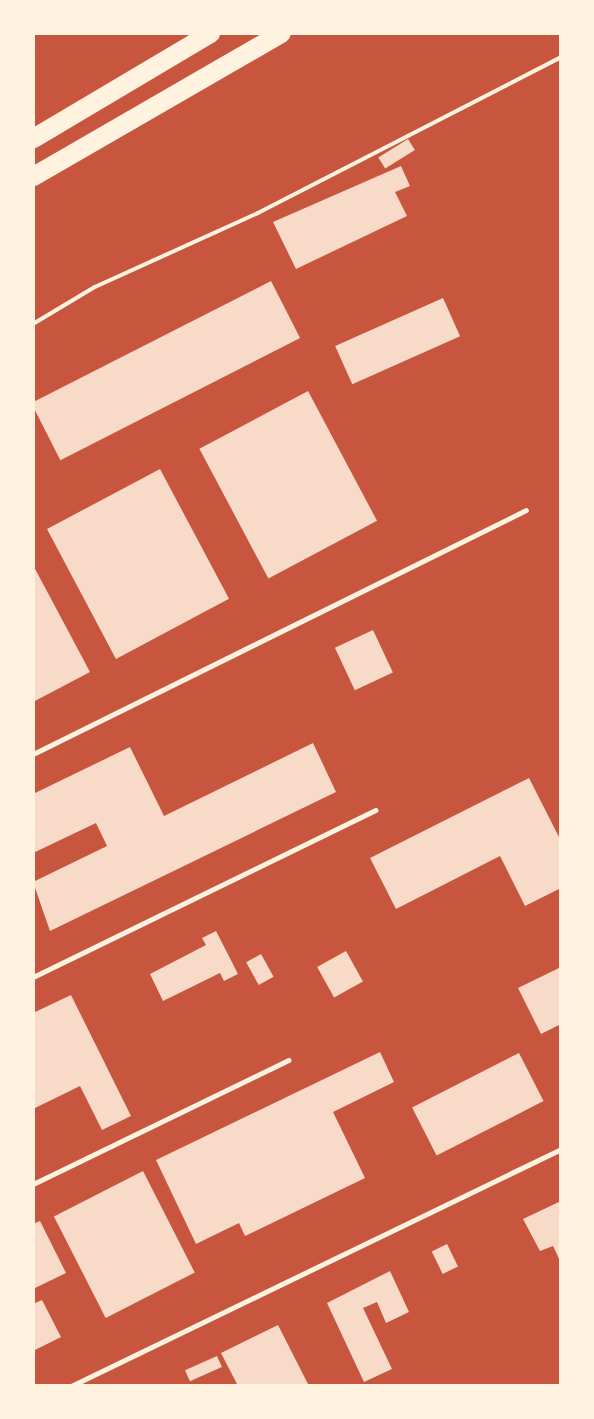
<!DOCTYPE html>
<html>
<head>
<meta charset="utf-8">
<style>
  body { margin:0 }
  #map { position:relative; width:594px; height:1419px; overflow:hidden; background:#c8553d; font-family:Signika,sans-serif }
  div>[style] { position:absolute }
  .building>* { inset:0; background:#f7dbc8; transform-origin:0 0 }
  .path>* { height:3.5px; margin:-1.75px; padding:0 1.75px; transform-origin:1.75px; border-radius:1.75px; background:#fff3e0 }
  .service>* { height:5px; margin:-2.5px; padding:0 2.5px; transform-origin:2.5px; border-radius:2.5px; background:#fff3e0 }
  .trunk>* { height:19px; margin:-9.5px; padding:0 9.5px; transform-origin:9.5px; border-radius:9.5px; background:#fff3e0 }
  span { translate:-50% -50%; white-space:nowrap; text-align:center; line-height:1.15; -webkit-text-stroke:6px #fff3e0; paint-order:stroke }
  .frame { position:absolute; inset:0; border:35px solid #fff3e0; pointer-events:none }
</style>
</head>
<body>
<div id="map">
  <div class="building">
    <div style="left:408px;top:139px;width:13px;height:35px;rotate:58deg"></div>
    <div style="clip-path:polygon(401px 166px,410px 186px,395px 192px,407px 216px,296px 269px,273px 222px)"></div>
    <div style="left:271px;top:281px;width:64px;height:269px;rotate:63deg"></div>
    <div style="left:443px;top:298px;width:42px;height:118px;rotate:66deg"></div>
    <div style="left:308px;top:391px;width:147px;height:123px;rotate:62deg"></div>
    <div style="left:160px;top:469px;width:147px;height:128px;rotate:62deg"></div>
    <div style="clip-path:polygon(33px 565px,90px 672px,33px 702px)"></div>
    <div style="left:373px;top:630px;width:47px;height:42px;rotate:65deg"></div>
    <div style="clip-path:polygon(313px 743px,336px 792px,50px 931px,33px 882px,107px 846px,96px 823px,33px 853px,33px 794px,130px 747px,164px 816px)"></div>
    <div style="clip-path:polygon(529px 778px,561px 841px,561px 888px,525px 906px,500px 856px,396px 909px,370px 858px)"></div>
    <div style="clip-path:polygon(216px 931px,238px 974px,224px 981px,220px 973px,163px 1001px,150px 974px,206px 945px,202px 938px)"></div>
    <div style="left:346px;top:951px;width:35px;height:33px;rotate:61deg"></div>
    <div style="left:261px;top:954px;width:26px;height:17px;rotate:61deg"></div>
    <div style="clip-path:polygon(561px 967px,561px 1024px,541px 1034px,518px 988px)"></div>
    <div style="clip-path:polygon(71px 995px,131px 1116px,102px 1130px,80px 1086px,33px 1109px,33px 1013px)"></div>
    <div style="clip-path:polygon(380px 1052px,394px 1082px,333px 1112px,365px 1178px,245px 1236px,239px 1223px,196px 1244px,156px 1160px)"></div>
    <div style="left:519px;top:1053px;width:54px;height:120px;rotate:63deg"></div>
    <div style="left:143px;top:1171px;width:114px;height:100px;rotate:63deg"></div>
    <div style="clip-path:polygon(561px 1201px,561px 1263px,553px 1246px,540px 1251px,523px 1219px)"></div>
    <div style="clip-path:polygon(40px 1221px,66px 1273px,33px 1289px,33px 1224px)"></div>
    <div style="left:447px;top:1244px;width:25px;height:17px;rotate:64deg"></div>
    <div style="clip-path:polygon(390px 1271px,409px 1312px,386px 1323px,377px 1302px,363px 1308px,392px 1369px,364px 1382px,327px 1303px)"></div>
    <div style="clip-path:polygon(42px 1300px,61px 1337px,33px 1351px,33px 1304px)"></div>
    <div style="clip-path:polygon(278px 1325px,309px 1386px,238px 1386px,221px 1353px)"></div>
    <div style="left:217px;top:1356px;width:12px;height:35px;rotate:66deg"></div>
  </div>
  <div class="path">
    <div style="left:33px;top:324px;width:72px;rotate:-30.8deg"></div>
    <div style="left:95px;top:287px;width:179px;rotate:-24.4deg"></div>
    <div style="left:258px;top:213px;width:341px;rotate:-27.2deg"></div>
  </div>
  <div class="service">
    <div style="left:33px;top:754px;width:550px;rotate:-26.33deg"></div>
    <div style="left:33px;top:977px;width:381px;rotate:-26deg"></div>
    <div style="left:33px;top:1184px;width:284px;rotate:-25.9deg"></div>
    <div style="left:71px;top:1386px;width:544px;rotate:-25.81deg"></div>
  </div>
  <div class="trunk">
    <div style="left:33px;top:138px;width:206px;rotate:-30.7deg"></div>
    <div style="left:33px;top:176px;width:286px;rotate:-30deg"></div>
  </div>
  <div class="frame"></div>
</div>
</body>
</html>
